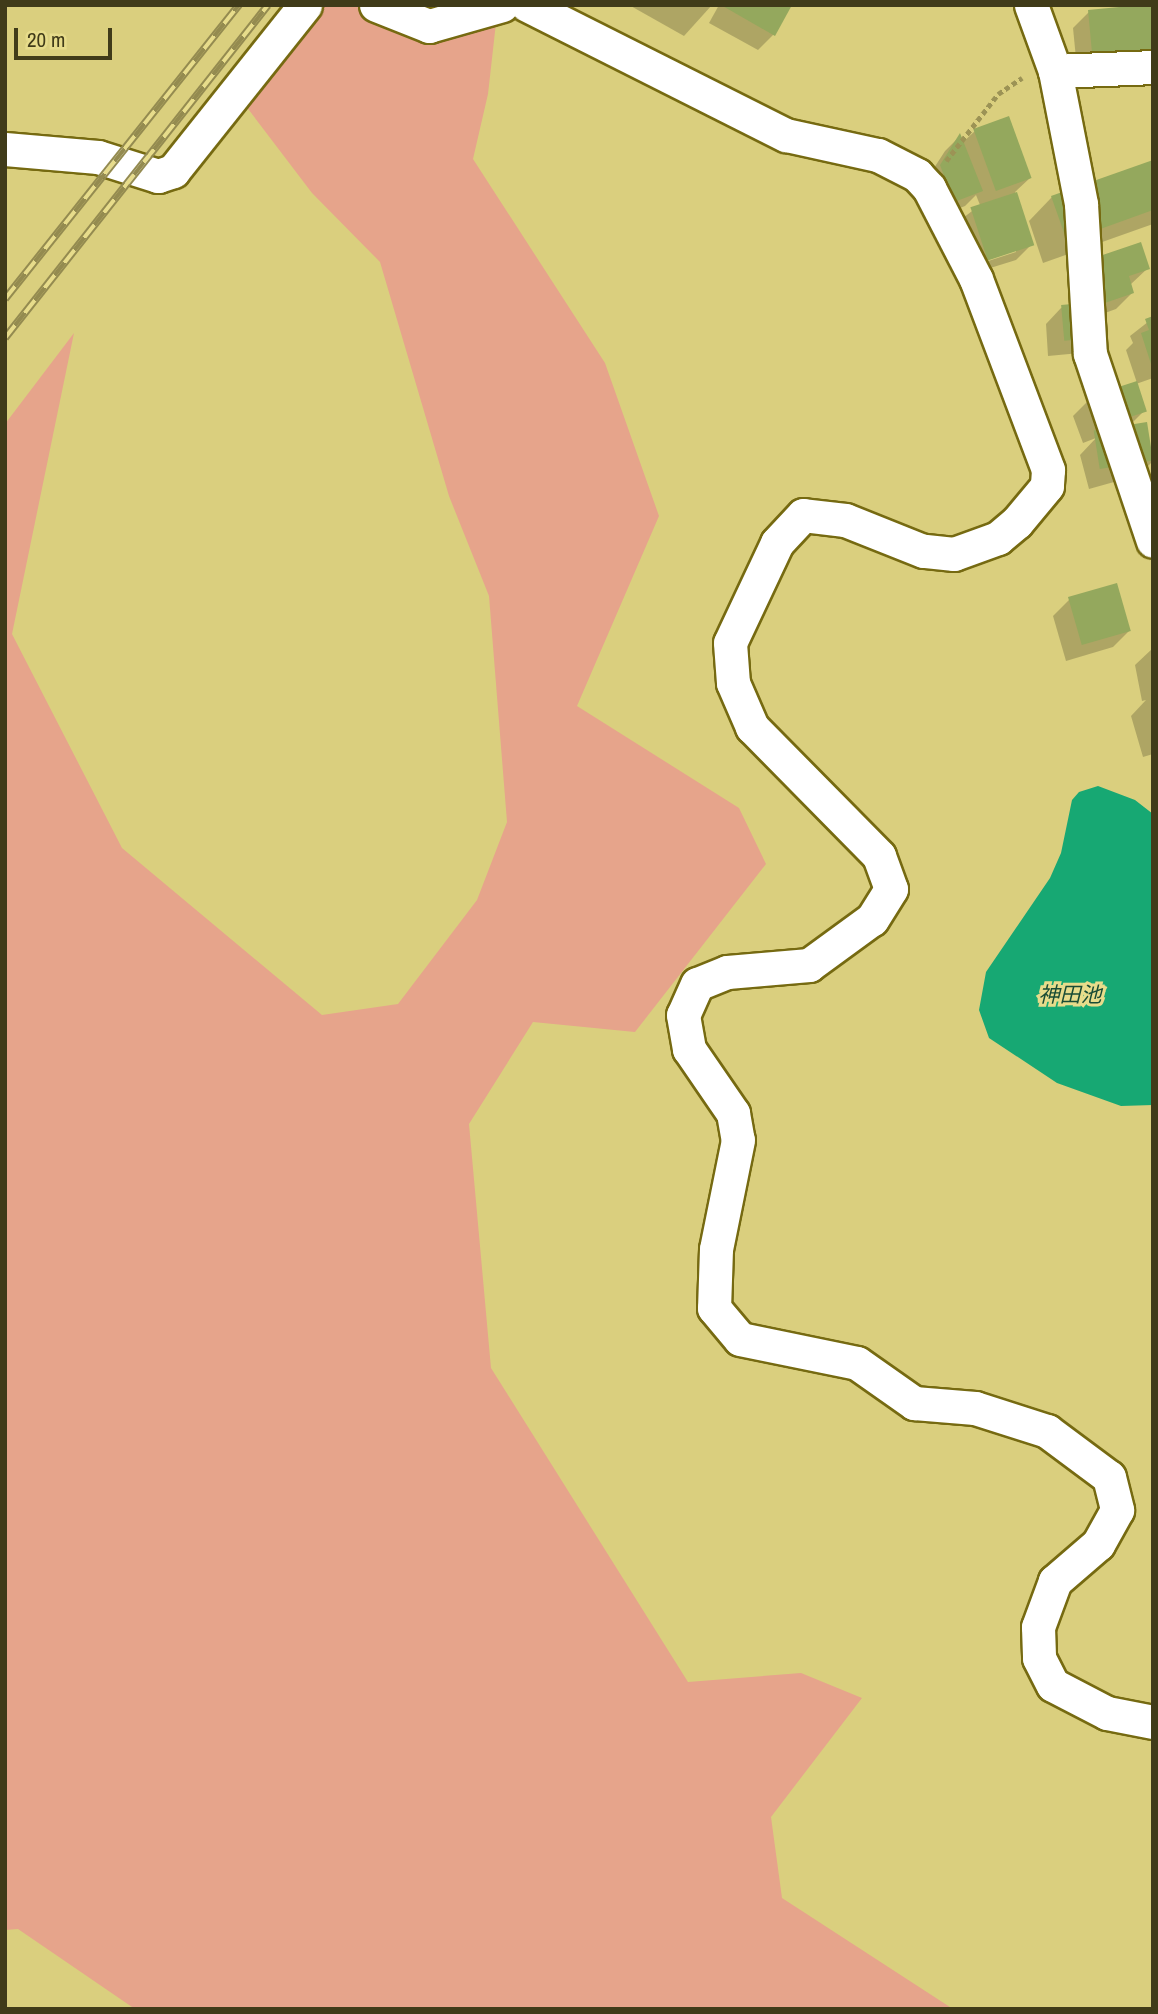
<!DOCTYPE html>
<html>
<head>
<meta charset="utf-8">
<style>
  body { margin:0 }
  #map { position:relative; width:1158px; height:2014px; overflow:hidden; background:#dacf7e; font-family:"Archivo Narrow","Noto Sans JP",sans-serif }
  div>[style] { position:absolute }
  .green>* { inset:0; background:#e6a48b }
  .water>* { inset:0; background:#17a873 }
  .shadow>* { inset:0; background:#0003 }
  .building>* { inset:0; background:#94a85d; transform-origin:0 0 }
  .path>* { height:4.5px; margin-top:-2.25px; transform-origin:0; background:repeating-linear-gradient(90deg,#9c9355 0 5px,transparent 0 8.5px) }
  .roads { filter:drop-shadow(2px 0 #766a11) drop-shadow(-2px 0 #766a11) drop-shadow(0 2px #766a11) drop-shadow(0 -2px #766a11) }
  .minor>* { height:33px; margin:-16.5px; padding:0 16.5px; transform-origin:16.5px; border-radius:16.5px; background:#fff }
  .rail>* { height:8px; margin-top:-4px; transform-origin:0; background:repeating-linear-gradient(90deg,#e7dc8b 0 16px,#948b50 0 32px); box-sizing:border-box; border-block:2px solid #948b50 }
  span { translate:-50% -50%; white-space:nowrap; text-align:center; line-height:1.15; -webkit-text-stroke:6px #e7dc8b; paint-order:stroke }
  .water-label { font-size:21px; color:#184c35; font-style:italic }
  .frame { position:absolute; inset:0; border:7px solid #403b19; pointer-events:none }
  .scale { position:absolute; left:14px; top:28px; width:98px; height:32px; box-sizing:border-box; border:4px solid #403b19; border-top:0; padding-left:9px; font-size:21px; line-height:24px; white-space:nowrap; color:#403b19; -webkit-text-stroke:5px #e7dc8b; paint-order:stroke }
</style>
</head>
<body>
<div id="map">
  <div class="green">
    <div style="clip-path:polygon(320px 5px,498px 5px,488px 94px,473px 159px,605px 363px,659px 516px,577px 706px,739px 808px,766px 864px,635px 1032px,533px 1022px,469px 1124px,491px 1368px,688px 1682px,801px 1673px,862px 1698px,771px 1817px,782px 1898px,953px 2009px,135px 2009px,18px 1929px,5px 1930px,5px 424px,74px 333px,12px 634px,122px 848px,322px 1015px,398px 1004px,477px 900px,507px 822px,489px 596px,449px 496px,380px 262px,312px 193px,236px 93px)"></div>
  </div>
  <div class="water">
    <div style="clip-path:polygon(1098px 786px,1135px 800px,1153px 814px,1153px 1105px,1121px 1106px,1057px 1083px,989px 1038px,979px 1010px,986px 972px,1050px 878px,1061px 853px,1072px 800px,1079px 792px)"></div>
  </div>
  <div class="shadow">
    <div style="clip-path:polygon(629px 5px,712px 5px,684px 36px)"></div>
    <div style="clip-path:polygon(719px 5px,790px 5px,774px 34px,758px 50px,709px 23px)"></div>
    <div style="clip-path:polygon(1089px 12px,1146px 83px,1079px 89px,1073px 28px)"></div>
    <div style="clip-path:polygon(evenodd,975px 131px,1030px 178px,1015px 192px,1032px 244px,1016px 260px,971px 274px,955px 224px,980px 205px,976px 195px,965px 206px,938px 217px,925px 182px,945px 151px,960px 136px,962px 143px,975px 131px,1016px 249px,1016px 252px,979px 264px,978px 261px,1016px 249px)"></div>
    <div style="clip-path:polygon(1153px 162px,1153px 224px,1043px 263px,1029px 221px,1052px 197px)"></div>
    <div style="clip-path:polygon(1083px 264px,1148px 268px,1130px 285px,1132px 293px,1116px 309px,1094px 317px,1080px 353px,1048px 356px,1046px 324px,1061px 308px,1076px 306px,1067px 280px)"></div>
    <div style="clip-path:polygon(1153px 318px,1153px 378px,1136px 384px,1145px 410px,1125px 430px,1145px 425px,1153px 461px,1139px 475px,1089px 489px,1080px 455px,1096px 438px,1083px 443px,1073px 416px,1089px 400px,1137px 383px,1126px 350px,1133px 343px,1130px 336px)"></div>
    <div style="clip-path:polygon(1069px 600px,1129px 631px,1113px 647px,1066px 661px,1053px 616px)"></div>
    <div style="clip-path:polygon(1153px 648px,1153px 754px,1143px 757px,1131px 716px,1146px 700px,1142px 701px,1135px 665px)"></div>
  </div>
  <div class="building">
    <div style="clip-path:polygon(721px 5px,792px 5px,775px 36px)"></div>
    <div style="clip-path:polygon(1140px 5px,1153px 5px,1153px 69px,1094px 74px,1088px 10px)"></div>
    <div style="left:1009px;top:116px;width:66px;height:38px;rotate:70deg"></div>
    <div style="clip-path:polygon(960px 133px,983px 191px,954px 202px,940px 165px)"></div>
    <div style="clip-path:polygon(1153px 160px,1153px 210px,1067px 241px,1051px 196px)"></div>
    <div style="left:1017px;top:192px;width:56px;height:49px;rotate:72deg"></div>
    <div style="clip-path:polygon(1141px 242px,1150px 269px,1129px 276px,1134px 293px,1096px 306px,1082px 262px)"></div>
    <div style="left:1094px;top:302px;width:36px;height:33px;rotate:85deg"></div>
    <div style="clip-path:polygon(1153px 316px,1153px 367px,1152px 367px,1141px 333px,1149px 330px,1145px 319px)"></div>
    <div style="left:1137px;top:381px;width:32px;height:52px;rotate:72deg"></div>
    <div style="left:1147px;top:422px;width:39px;height:54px;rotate:81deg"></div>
    <div style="left:1117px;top:583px;width:50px;height:51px;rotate:74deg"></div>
  </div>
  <div class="path">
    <div style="left:946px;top:161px;width:85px;rotate:-52.2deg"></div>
    <div style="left:998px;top:94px;width:29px;rotate:-34deg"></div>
  </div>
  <div class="roads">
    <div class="minor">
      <div style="left:376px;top:5px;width:57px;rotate:21.6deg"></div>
      <div style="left:429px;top:26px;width:76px;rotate:-16deg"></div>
      <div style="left:527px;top:5px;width:290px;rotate:26.7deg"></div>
      <div style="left:786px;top:135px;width:94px;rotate:12.3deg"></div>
      <div style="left:878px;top:155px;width:44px;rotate:27.1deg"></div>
      <div style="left:917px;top:175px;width:18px;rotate:47deg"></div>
      <div style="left:929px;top:188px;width:102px;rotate:62.7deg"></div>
      <div style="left:976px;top:279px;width:204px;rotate:69.3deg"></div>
      <div style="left:1048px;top:470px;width:16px;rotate:94deg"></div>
      <div style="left:1047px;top:486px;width:47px;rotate:129.8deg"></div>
      <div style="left:1017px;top:522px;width:25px;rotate:140deg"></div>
      <div style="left:998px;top:538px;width:47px;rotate:160deg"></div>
      <div style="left:954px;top:554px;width:31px;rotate:-174deg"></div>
      <div style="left:923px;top:551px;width:84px;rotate:-158.3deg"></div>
      <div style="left:845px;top:520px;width:42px;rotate:-173.2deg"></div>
      <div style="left:803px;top:515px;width:38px;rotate:133deg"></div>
      <div style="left:777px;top:543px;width:110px;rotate:115.2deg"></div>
      <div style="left:730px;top:643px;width:40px;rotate:85.7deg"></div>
      <div style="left:733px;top:683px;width:48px;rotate:66.6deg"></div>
      <div style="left:752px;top:727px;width:181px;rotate:45.4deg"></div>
      <div style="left:879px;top:856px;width:35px;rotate:70deg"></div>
      <div style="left:891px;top:889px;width:36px;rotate:122deg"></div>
      <div style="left:872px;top:919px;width:78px;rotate:143.9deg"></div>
      <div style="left:809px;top:965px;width:82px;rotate:175.1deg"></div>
      <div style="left:727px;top:972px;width:32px;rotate:158deg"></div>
      <div style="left:697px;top:984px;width:34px;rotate:114deg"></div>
      <div style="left:683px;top:1015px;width:35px;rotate:80deg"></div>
      <div style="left:689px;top:1049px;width:78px;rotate:55.5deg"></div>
      <div style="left:733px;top:1113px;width:27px;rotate:80deg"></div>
      <div style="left:738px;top:1140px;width:111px;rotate:101.4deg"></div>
      <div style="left:716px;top:1249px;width:59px;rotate:91.9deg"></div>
      <div style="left:714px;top:1308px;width:40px;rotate:50deg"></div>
      <div style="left:740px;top:1339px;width:119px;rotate:11.6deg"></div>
      <div style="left:857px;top:1363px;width:70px;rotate:35.1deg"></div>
      <div style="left:914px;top:1403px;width:61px;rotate:4.7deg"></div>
      <div style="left:975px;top:1408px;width:76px;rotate:17.7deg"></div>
      <div style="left:1047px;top:1431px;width:77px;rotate:36.6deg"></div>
      <div style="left:1109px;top:1477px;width:34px;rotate:76deg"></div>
      <div style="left:1117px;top:1510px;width:39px;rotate:119deg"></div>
      <div style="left:1098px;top:1544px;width:57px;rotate:139.3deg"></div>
      <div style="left:1055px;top:1581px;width:49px;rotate:110.3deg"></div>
      <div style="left:1038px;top:1627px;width:31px;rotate:88deg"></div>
      <div style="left:1039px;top:1658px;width:30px;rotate:63deg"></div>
      <div style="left:1053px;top:1685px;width:61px;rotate:27.4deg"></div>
      <div style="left:1107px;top:1713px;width:47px;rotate:11.1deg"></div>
      <div style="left:1031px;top:5px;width:70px;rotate:70deg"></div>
      <div style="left:1055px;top:71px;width:136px;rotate:78.9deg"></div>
      <div style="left:1081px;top:204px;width:150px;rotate:86.6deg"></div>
      <div style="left:1090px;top:354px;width:197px;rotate:71.4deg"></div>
      <div style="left:1055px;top:71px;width:98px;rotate:-2.3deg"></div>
      <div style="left:5px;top:149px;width:93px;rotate:4.9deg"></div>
      <div style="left:98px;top:157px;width:63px;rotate:17.6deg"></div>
      <div style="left:158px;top:176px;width:16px;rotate:-18deg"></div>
      <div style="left:173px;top:171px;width:212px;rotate:-51.5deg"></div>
    </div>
  </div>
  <div class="rail">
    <div style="left:5px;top:299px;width:376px;rotate:-51.5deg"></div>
    <div style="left:5px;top:338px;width:424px;rotate:-51.7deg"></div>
  </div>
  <div class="water-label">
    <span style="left:1070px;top:995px">神田池</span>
  </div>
  <div class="frame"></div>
  <div class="scale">20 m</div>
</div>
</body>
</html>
